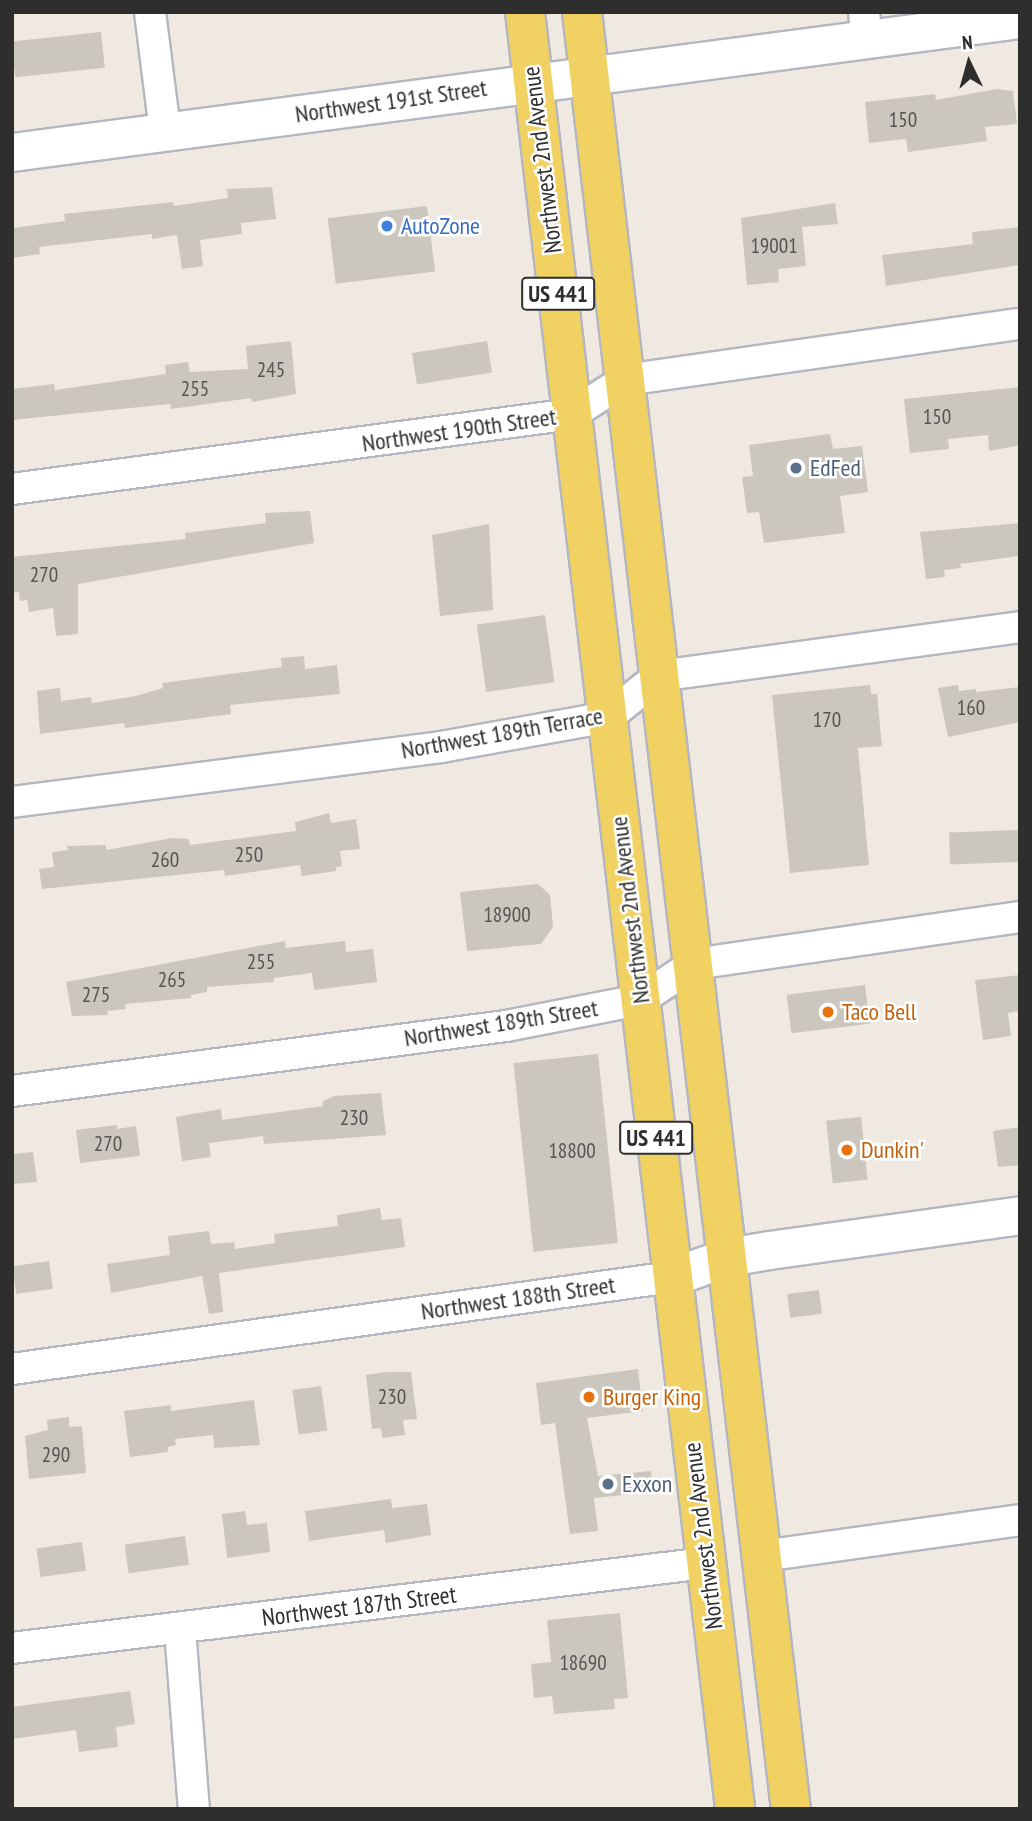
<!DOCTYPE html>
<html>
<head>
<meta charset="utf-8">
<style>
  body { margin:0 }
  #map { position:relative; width:1032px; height:1821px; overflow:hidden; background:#efe9e1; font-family:"PT Sans Narrow",sans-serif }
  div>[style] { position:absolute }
  .building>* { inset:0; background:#cbc7bf; transform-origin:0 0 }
  .roads { filter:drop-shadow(2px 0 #b4b7c1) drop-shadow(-2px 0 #b4b7c1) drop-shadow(0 2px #b4b7c1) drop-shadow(0 -2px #b4b7c1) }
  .minor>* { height:30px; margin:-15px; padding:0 15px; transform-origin:15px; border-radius:15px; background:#fff }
  .tertiary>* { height:37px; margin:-18.5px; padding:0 18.5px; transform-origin:18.5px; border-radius:18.5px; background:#fff }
  .primary>* { height:38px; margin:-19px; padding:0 19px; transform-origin:19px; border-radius:19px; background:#f2d163 }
  .dots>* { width:19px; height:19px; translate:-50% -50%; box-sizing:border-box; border:4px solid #fff; border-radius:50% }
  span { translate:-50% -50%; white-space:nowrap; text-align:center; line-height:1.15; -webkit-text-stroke:5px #fff; paint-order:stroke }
  .number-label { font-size:21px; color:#555452 }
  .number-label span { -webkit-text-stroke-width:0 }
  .shield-label span { padding:2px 5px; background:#fff; border:2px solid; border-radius:5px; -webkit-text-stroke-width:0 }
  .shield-label { font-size:23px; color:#2e2e2e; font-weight:700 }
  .street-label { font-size:24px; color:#2e2e2e }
  .shop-label { font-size:24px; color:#366cbe }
  .left { translate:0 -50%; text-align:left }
  .service-label { font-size:24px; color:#4e5e75 }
  .food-label { font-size:24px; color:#c56008 }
  .frame { position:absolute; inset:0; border:14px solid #2e2e2e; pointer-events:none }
  .north { position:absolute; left:934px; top:28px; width:70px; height:70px; -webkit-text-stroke:5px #fff; paint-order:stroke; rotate:355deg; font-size:19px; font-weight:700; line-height:28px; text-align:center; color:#2e2e2e }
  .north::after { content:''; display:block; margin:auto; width:24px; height:32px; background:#2e2e2e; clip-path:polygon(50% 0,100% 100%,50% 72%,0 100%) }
</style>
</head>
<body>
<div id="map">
  <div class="building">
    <div style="left:101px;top:32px;width:36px;height:90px;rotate:84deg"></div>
    <div style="clip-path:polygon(997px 89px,1013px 91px,1017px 124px,985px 127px,987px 141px,908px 152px,906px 139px,869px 143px,865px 102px,935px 94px,936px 100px)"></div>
    <div style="clip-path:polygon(272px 187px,276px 219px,241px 223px,242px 234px,200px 240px,203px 266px,182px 269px,177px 235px,152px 239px,152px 234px,39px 247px,40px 254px,12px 258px,12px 228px,65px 221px,64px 214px,173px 202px,174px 206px,228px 198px,227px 189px)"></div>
    <div style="clip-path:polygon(835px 203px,838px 224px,802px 227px,806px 266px,778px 269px,779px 282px,747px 285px,741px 218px)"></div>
    <div style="left:427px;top:206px;width:66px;height:100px;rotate:83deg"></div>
    <div style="clip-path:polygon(1020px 227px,1020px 265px,886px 286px,882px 255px,973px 244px,972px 232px)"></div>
    <div style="clip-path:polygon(291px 341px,296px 394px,252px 402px,251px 398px,171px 409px,170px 404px,12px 420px,12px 389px,54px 384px,55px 390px,166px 374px,165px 365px,188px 362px,190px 372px,248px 369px,246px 346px)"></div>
    <div style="left:487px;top:341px;width:32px;height:76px;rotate:81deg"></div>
    <div style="clip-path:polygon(1020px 387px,1020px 445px,989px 451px,988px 435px,948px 439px,949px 449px,910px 453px,904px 399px)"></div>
    <div style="clip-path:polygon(830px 434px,833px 449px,862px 446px,868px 492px,840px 496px,845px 533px,764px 543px,759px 512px,747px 513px,742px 477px,753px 476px,749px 445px)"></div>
    <div style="clip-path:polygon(310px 511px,314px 543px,78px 584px,78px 634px,56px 636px,53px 608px,29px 612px,27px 600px,20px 601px,19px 592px,12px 593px,12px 557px,186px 539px,185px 533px,266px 523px,265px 513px)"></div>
    <div style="clip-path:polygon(1020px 523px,1020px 556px,960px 564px,961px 568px,944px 570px,945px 577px,926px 579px,920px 532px)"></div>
    <div style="clip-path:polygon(489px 524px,493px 610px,440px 616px,432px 535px)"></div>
    <div style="left:545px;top:615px;width:68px;height:69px;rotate:82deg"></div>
    <div style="clip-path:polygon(304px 656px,305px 669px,337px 665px,340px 694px,230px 705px,231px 714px,125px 728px,124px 723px,40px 734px,37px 691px,60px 688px,61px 701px,91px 697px,92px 703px,136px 696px,163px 688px,162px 683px,282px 667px,281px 658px)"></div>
    <div style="clip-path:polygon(870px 685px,871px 694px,877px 694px,882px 746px,858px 748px,869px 865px,790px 873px,772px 695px)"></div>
    <div style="clip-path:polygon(958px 685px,959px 691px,976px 689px,976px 692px,1020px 687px,1020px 722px,948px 737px,938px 688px)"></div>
    <div style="clip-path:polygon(329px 813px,331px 823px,356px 819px,360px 849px,340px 851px,342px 866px,336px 867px,336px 871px,302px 876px,300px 865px,225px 876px,224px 870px,42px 889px,39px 869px,54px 867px,52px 852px,68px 850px,67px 846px,106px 845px,106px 850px,172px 838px,189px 839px,190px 845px,296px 831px,295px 822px)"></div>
    <div style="left:1019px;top:830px;width:32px;height:70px;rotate:88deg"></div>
    <div style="clip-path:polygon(538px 884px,550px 895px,553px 927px,541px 944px,467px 951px,460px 892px)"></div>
    <div style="clip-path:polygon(285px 941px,286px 948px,345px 941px,346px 952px,373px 949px,377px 982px,314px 990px,312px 973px,274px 978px,274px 982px,207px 987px,207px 992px,191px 995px,191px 998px,125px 1004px,126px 1009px,107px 1011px,108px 1015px,72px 1016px,66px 982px)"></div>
    <div style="clip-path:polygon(1020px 975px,1020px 1011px,1008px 1013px,1011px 1036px,983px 1040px,975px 980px)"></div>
    <div style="left:865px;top:985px;width:39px;height:79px;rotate:83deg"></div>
    <div style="left:598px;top:1054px;width:190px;height:85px;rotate:84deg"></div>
    <div style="clip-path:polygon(381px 1093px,386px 1135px,264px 1144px,263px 1136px,209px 1143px,211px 1157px,182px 1161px,176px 1117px,221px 1109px,222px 1120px,323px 1106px,323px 1101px,334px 1096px)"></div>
    <div style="left:861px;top:1117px;width:63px;height:35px;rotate:84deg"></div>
    <div style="clip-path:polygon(117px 1125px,117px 1129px,136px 1126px,140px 1156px,80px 1163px,76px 1130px)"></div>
    <div style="clip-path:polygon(1020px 1127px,1020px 1165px,998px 1167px,993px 1131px)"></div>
    <div style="clip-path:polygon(33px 1152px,37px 1182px,12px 1184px,12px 1154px)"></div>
    <div style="clip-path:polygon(380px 1208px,382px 1220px,401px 1218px,405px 1247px,219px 1273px,223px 1312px,209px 1314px,202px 1276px,111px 1293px,107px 1264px,170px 1255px,168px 1236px,209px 1231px,211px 1244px,234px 1242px,235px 1249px,275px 1243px,274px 1234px,338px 1226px,337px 1215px)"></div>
    <div style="left:49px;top:1261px;width:28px;height:37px;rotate:82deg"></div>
    <div style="left:819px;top:1290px;width:24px;height:32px;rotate:83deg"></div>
    <div style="clip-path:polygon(638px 1369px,643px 1411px,587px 1418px,598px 1476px,651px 1471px,653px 1492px,594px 1498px,598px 1531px,570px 1534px,555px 1423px,541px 1425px,536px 1383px)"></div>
    <div style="clip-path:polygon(387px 1372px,411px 1372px,417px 1419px,403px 1420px,405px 1435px,382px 1438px,381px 1428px,372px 1429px,366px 1375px)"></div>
    <div style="left:321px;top:1386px;width:45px;height:29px;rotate:82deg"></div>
    <div style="clip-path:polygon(254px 1400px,260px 1445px,214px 1448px,213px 1435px,175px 1439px,176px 1445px,168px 1447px,168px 1452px,130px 1457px,124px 1411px,171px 1405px,171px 1411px)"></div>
    <div style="clip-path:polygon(69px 1417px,69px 1427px,82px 1426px,86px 1473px,29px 1479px,25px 1436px,48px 1430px,47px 1420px)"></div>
    <div style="clip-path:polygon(391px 1499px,392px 1508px,427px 1504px,431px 1535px,386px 1543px,384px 1530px,309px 1541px,305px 1511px)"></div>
    <div style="clip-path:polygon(245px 1511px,247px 1525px,267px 1523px,270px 1552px,227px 1558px,222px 1514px)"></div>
    <div style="left:185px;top:1536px;width:29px;height:61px;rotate:82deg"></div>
    <div style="left:82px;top:1542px;width:29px;height:46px;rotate:82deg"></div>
    <div style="clip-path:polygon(620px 1613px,628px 1698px,614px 1699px,615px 1709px,554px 1714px,552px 1696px,534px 1698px,531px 1664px,551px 1662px,547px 1620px)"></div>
    <div style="clip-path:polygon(130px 1691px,135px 1724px,116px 1727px,118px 1747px,79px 1752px,76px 1730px,12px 1739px,12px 1707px)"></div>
  </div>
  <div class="roads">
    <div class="minor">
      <div style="left:150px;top:12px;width:120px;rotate:82.8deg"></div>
      <div style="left:864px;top:12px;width:27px;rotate:84deg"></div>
      <div style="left:12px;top:489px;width:565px;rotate:-7.63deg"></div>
      <div style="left:572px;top:414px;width:63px;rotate:-32.7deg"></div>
      <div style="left:625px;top:380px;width:399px;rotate:-8.1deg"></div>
      <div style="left:12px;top:802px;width:433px;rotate:-7.3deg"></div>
      <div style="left:441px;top:747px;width:170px;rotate:-10.2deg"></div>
      <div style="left:608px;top:717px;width:65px;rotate:-38.8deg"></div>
      <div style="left:659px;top:676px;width:364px;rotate:-7.7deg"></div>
      <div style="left:12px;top:1091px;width:498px;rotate:-7.5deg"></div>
      <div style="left:506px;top:1026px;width:136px;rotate:-11deg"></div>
      <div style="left:640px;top:1000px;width:65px;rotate:-33.7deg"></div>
      <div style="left:694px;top:964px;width:329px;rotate:-8.2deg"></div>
      <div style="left:12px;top:1369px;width:666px;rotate:-7.94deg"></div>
      <div style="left:762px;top:1556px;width:260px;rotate:-7.9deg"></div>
      <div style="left:180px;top:1629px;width:181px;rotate:85.6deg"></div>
      <div style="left:12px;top:1648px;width:698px;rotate:-6.99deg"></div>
    </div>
    <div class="tertiary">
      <div style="left:12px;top:152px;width:1017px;rotate:-7.52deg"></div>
      <div style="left:672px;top:1277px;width:59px;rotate:-20deg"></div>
      <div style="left:727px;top:1257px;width:43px;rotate:-9.5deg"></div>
      <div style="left:769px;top:1250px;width:253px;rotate:-7.9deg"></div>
    </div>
    <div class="primary">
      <div style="left:525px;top:12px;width:1809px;rotate:83.33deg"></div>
      <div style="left:582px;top:12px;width:1809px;rotate:83.37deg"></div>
    </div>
  </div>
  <div class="dots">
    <div style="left:387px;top:226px;background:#3f7fe0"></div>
    <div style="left:796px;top:468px;background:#5c6f8a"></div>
    <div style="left:828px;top:1012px;background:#e8710a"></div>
    <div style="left:847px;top:1150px;background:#e8710a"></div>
    <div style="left:589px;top:1397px;background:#e8710a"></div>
    <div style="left:608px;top:1484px;background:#5c6f8a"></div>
  </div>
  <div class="number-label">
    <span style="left:903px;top:120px">150</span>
    <span style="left:774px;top:246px">19001</span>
    <span style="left:271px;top:370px">245</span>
    <span style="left:195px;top:389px">255</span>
    <span style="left:937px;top:417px">150</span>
    <span style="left:44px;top:575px">270</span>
    <span style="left:971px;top:708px">160</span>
    <span style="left:827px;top:720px">170</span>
    <span style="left:249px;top:855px">250</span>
    <span style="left:165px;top:860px">260</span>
    <span style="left:507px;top:915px">18900</span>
    <span style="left:261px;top:962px">255</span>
    <span style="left:172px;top:980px">265</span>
    <span style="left:96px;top:995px">275</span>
    <span style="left:354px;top:1118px">230</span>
    <span style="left:108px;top:1144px">270</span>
    <span style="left:572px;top:1151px">18800</span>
    <span style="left:392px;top:1397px">230</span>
    <span style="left:56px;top:1455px">290</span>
    <span style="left:583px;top:1663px">18690</span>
  </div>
  <div class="shield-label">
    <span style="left:558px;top:294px">US 441</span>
    <span style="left:656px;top:1138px">US 441</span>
  </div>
  <div class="street-label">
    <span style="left:391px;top:101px;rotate:-8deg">Northwest 191st Street</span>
    <span style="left:542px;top:160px;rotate:-97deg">Northwest 2nd Avenue</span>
    <span style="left:459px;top:430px;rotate:-8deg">Northwest 190th Street</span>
    <span style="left:502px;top:733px;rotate:-10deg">Northwest 189th Terrace</span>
    <span style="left:630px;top:910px;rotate:-97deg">Northwest 2nd Avenue</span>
    <span style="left:501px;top:1023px;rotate:-9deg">Northwest 189th Street</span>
    <span style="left:518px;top:1298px;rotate:-8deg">Northwest 188th Street</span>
    <span style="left:703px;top:1536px;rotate:-97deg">Northwest 2nd Avenue</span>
    <span style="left:359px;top:1606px;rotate:-7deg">Northwest 187th Street</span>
  </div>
  <div class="shop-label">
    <span class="left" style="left:401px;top:226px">AutoZone</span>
  </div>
  <div class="service-label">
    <span class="left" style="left:810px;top:468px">EdFed</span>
    <span class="left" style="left:622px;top:1484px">Exxon</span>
  </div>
  <div class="food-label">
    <span class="left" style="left:842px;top:1012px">Taco Bell</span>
    <span class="left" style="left:861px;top:1150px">Dunkin'</span>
    <span class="left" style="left:603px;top:1397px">Burger King</span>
  </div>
  <div class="frame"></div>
  <div class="north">N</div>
</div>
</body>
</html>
